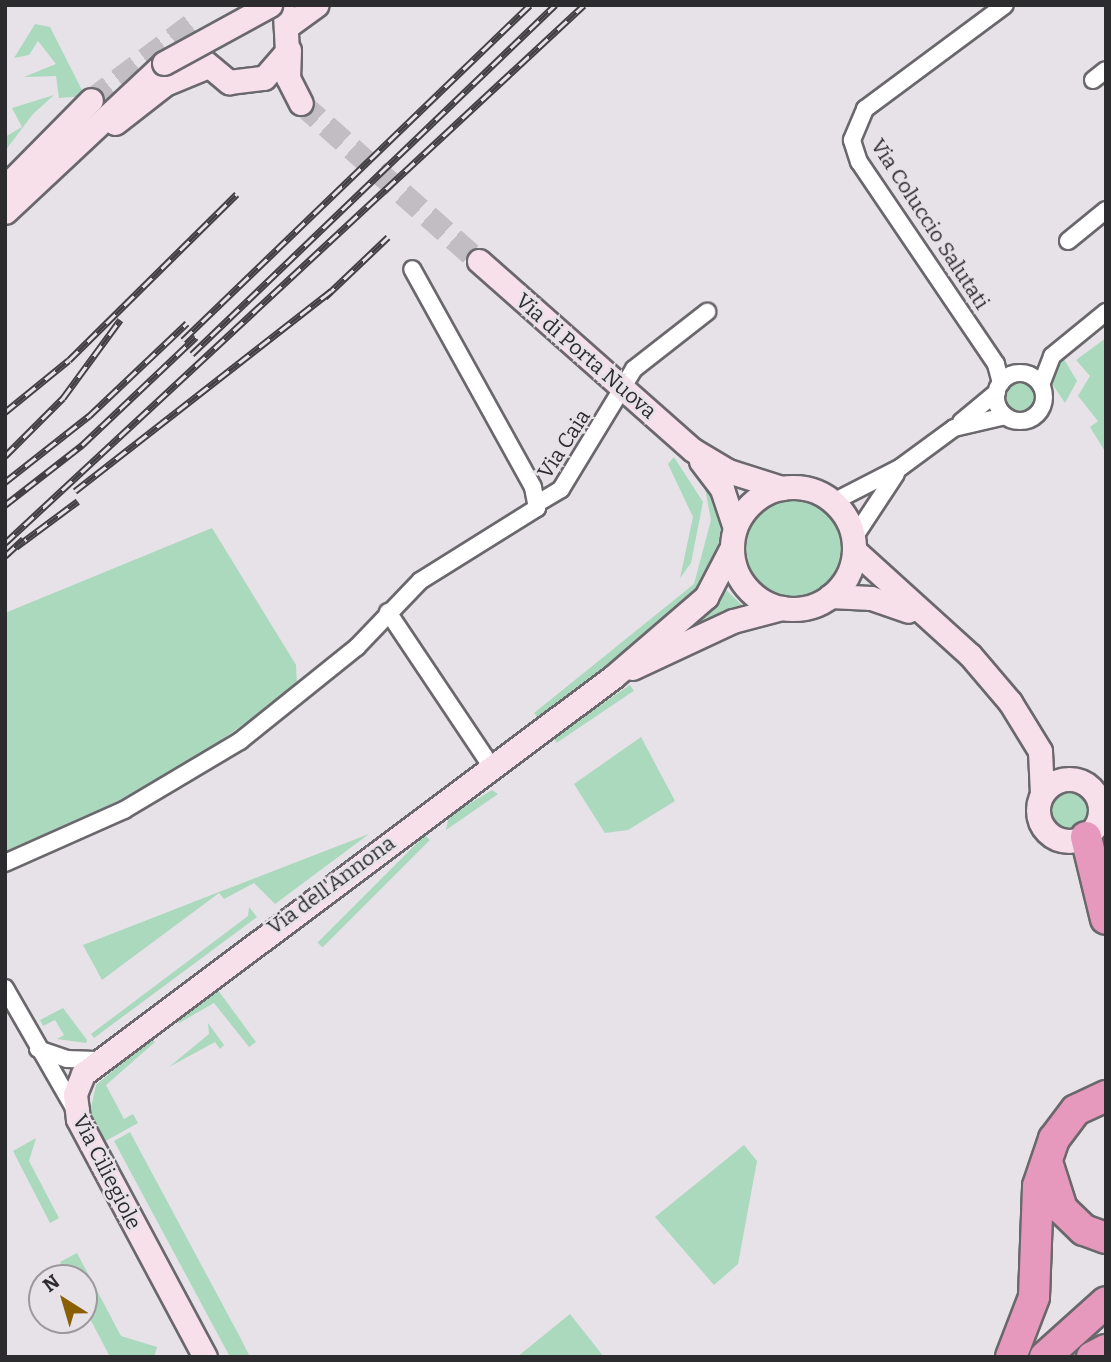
<!DOCTYPE html>
<html>
<head>
<meta charset="utf-8">
<style>
  body { margin:0 }
  #map { position:relative; width:1111px; height:1362px; overflow:hidden; background:#e6e2e7; font-family:Bitter,serif }
  div>[style] { position:absolute }
  .green>* { inset:0; background:#aad9be; transform-origin:0 0 }
  .round { border-radius:50% }
  .secondary-tunnel>* { height:23px; margin-top:-11.5px; transform-origin:0; background:repeating-linear-gradient(90deg,#c1bdc2 0 23px,transparent 0 34px) }
  .roads { filter:drop-shadow(2px 0 #6a686c) drop-shadow(-2px 0 #6a686c) drop-shadow(0 2px #6a686c) drop-shadow(0 -2px #6a686c) }
  .street>* { height:16px; margin:-8px; padding:0 8px; transform-origin:8px; border-radius:8px; background:#fff }
  .street>.ring { margin:-8px; padding:0; box-sizing:content-box; background:none; border:16px solid #fff; border-radius:50% }
  .secondary>* { height:23px; margin:-11.5px; padding:0 11.5px; transform-origin:11.5px; border-radius:11.5px; background:#f8e0eb }
  .secondary>.ring { margin:-11.5px; padding:0; box-sizing:content-box; background:none; border:23px solid #f8e0eb; border-radius:50% }
  .highway>* { height:30px; margin:-15px; padding:0 15px; transform-origin:15px; border-radius:15px; background:#e699bd }
  .rail>* { height:7px; margin-top:-3.5px; transform-origin:0; background:repeating-linear-gradient(90deg,#e6e2e7 0 13px,#424043 0 26px); box-sizing:border-box; border-block:2px solid #424043 }
  .bridges { filter:drop-shadow(2px 0 #6a686c) drop-shadow(-2px 0 #6a686c) drop-shadow(0 2px #6a686c) drop-shadow(0 -2px #6a686c) }
  .secondary-bridge>* { height:23px; margin:-11.5px; padding:0 11.5px; transform-origin:11.5px; border-radius:11.5px; background:#f8e0eb }
  span { translate:-50% -50%; white-space:nowrap; text-align:center; line-height:1.15; -webkit-text-stroke:5px #e6e2e7; paint-order:stroke }
  .street-label { font-size:21px; color:#2c2b2d }
  .frame { position:absolute; inset:0; border:7px solid #2c2b2d; pointer-events:none }
  .north { position:absolute; left:28px; top:1264px; width:70px; height:70px; box-sizing:border-box; background:#e6e2e7; border:2px solid #9c999d; border-radius:50%; rotate:323deg; font-size:19px; font-weight:700; line-height:28px; text-align:center; color:#2c2b2d }
  .north::after { content:''; display:block; margin:auto; width:24px; height:32px; background:#8b5f03; clip-path:polygon(50% 0,100% 100%,50% 72%,0 100%) }
</style>
</head>
<body>
<div id="map">
  <div class="green">
    <div style="clip-path:polygon(35px 24px,50px 27px,85px 96px,59px 98px,56px 76px,24px 77px,56px 64px,38px 41px,29px 55px,14px 58px)"></div>
    <div style="clip-path:polygon(54px 95px,33px 114px,5px 151px,5px 137px,22px 127px,12px 108px)"></div>
    <div style="clip-path:polygon(1106px 338px,1106px 453px,1090px 427px,1098px 421px,1078px 396px,1090px 376px,1076px 360px)"></div>
    <div style="clip-path:polygon(1062px 356px,1077px 381px,1065px 403px,1051px 382px)"></div>
    <div class="round" style="left:1006px;top:383px;width:28px;height:28px"></div>
    <div style="clip-path:polygon(674px 457px,703px 502px,691px 563px,680px 578px,693px 517px,668px 464px)"></div>
    <div style="clip-path:polygon(704px 483px,713px 489px,722px 521px,715px 566px,703px 591px,541px 722px,534px 713px,694px 584px,711px 520px)"></div>
    <div class="round" style="left:746px;top:500px;width:96px;height:96px"></div>
    <div style="clip-path:polygon(212px 528px,296px 665px,297px 686px,182px 768px,5px 858px,5px 613px)"></div>
    <div style="clip-path:polygon(721px 585px,746px 609px,669px 645px)"></div>
    <div style="left:630px;top:685px;width:7px;height:93px;rotate:56deg"></div>
    <div style="clip-path:polygon(641px 737px,675px 801px,628px 830px,605px 833px,574px 784px)"></div>
    <div class="round" style="left:1047px;top:788px;width:44px;height:44px"></div>
    <div style="clip-path:polygon(492px 790px,498px 794px,446px 830px,449px 816px)"></div>
    <div style="clip-path:polygon(369px 834px,275px 904px,254px 883px,224px 899px,219px 893px,102px 980px,83px 945px,219px 892px)"></div>
    <div style="left:425px;top:835px;width:7px;height:152px;rotate:45deg"></div>
    <div style="clip-path:polygon(249px 907px,257px 917px,94px 1038px,91px 1034px,248px 916px)"></div>
    <div style="clip-path:polygon(215px 986px,256px 1042px,249px 1047px,214px 1003px,179px 1023px,174px 1017px)"></div>
    <div style="clip-path:polygon(63px 1008px,87px 1040px,86px 1043px,57px 1039px,64px 1035px,55px 1020px,43px 1026px,40px 1020px)"></div>
    <div style="clip-path:polygon(208px 1023px,224px 1045px,220px 1049px,215px 1042px,169px 1067px,209px 1034px)"></div>
    <div style="clip-path:polygon(151px 1038px,155px 1042px,106px 1085px,124px 1119px,133px 1114px,138px 1123px,102px 1143px,90px 1112px,96px 1085px)"></div>
    <div style="clip-path:polygon(130px 1132px,241px 1339px,250px 1357px,230px 1357px,114px 1141px)"></div>
    <div style="clip-path:polygon(36px 1138px,29px 1161px,59px 1218px,50px 1223px,13px 1151px)"></div>
    <div style="clip-path:polygon(744px 1145px,757px 1161px,738px 1264px,714px 1285px,655px 1217px)"></div>
    <div style="clip-path:polygon(77px 1253px,121px 1336px,157px 1347px,154px 1357px,110px 1357px,84px 1307px,84px 1278px,69px 1278px,60px 1262px)"></div>
    <div style="clip-path:polygon(570px 1314px,604px 1357px,517px 1357px)"></div>
  </div>
  <div class="secondary-tunnel">
    <div style="left:91px;top:100px;width:133px;rotate:-37deg"></div>
    <div style="left:301px;top:103px;width:238px;rotate:41.6deg"></div>
  </div>
  <div class="roads">
    <div class="street">
      <div style="left:1093px;top:80px;width:16px;rotate:-38deg"></div>
      <div style="left:1068px;top:241px;width:49px;rotate:-39.2deg"></div>
      <div class="ring" style="left:996px;top:373px;width:32px;height:32px"></div>
      <div style="left:1001px;top:383px;width:20px;rotate:-105deg"></div>
      <div style="left:996px;top:364px;width:244px;rotate:-124.1deg"></div>
      <div style="left:859px;top:162px;width:23px;rotate:-108deg"></div>
      <div style="left:852px;top:140px;width:34px;rotate:-67deg"></div>
      <div style="left:865px;top:109px;width:174px;rotate:-36.6deg"></div>
      <div style="left:1041px;top:385px;width:31px;rotate:-69deg"></div>
      <div style="left:1052px;top:356px;width:70px;rotate:-39.2deg"></div>
      <div style="left:961px;top:422px;width:47px;rotate:-39.8deg"></div>
      <div style="left:833px;top:502px;width:76px;rotate:-27.2deg"></div>
      <div style="left:901px;top:467px;width:66px;rotate:-36.3deg"></div>
      <div style="left:954px;top:428px;width:52px;rotate:-13.2deg"></div>
      <div style="left:538px;top:503px;width:27px;rotate:-31deg"></div>
      <div style="left:561px;top:489px;width:140px;rotate:-58.7deg"></div>
      <div style="left:634px;top:369px;width:93px;rotate:-38deg"></div>
      <div style="left:853px;top:539px;width:78px;rotate:-56.5deg"></div>
      <div style="left:388px;top:612px;width:189px;rotate:56.2deg"></div>
      <div style="left:5px;top:863px;width:130px;rotate:-24deg"></div>
      <div style="left:124px;top:810px;width:135px;rotate:-30.7deg"></div>
      <div style="left:240px;top:741px;width:150px;rotate:-38.8deg"></div>
      <div style="left:357px;top:647px;width:91px;rotate:-46.3deg"></div>
      <div style="left:420px;top:581px;width:138px;rotate:-32deg"></div>
      <div style="left:537px;top:508px;width:21px;rotate:-101deg"></div>
      <div style="left:533px;top:487px;width:249px;rotate:-119deg"></div>
      <div style="left:5px;top:988px;width:138px;rotate:60.1deg"></div>
      <div style="left:38px;top:1049px;width:31px;rotate:19deg"></div>
      <div style="left:67px;top:1059px;width:29px;rotate:2deg"></div>
    </div>
    <div class="secondary">
      <div style="left:289px;top:25px;width:34px;rotate:-36deg"></div>
      <div style="left:289px;top:50px;width:28px;rotate:92deg"></div>
      <div style="left:288px;top:78px;width:28px;rotate:63deg"></div>
      <div style="left:200px;top:58px;width:38px;rotate:40deg"></div>
      <div style="left:229px;top:82px;width:35px;rotate:-7deg"></div>
      <div style="left:264px;top:78px;width:35px;rotate:-49deg"></div>
      <div style="left:287px;top:52px;width:38px;rotate:-93deg"></div>
      <div style="left:115px;top:123px;width:63px;rotate:-38deg"></div>
      <div style="left:165px;top:84px;width:44px;rotate:-22.5deg"></div>
      <div style="left:5px;top:187px;width:122px;rotate:-45.3deg"></div>
      <div style="left:5px;top:212px;width:218px;rotate:-43.1deg"></div>
      <div style="left:479px;top:261px;width:286px;rotate:41.5deg"></div>
      <div style="left:693px;top:450px;width:41px;rotate:31deg"></div>
      <div style="left:728px;top:471px;width:57px;rotate:17.5deg"></div>
      <div style="left:701px;top:461px;width:35px;rotate:53deg"></div>
      <div style="left:722px;top:489px;width:41px;rotate:71.6deg"></div>
      <div class="ring" style="left:732px;top:487px;width:99px;height:99px"></div>
      <div style="left:854px;top:550px;width:156px;rotate:42.2deg"></div>
      <div style="left:970px;top:655px;width:62px;rotate:49.6deg"></div>
      <div style="left:1010px;top:702px;width:57px;rotate:58.5deg"></div>
      <div style="left:1040px;top:751px;width:43px;rotate:87.3deg"></div>
      <div style="left:830px;top:596px;width:41px;rotate:2.8deg"></div>
      <div style="left:871px;top:598px;width:39px;rotate:19deg"></div>
      <div style="left:632px;top:668px;width:111px;rotate:-25deg"></div>
      <div style="left:733px;top:621px;width:51px;rotate:-14.9deg"></div>
      <div class="ring" style="left:1038px;top:779px;width:39px;height:39px"></div>
      <div style="left:205px;top:1357px;width:270px;rotate:-118.1deg"></div>
      <div style="left:78px;top:1119px;width:25px;rotate:-97deg"></div>
      <div style="left:75px;top:1094px;width:22px;rotate:-68deg"></div>
      <div style="left:83px;top:1074px;width:662px;rotate:-36.84deg"></div>
      <div style="left:613px;top:677px;width:123px;rotate:-40.7deg"></div>
      <div style="left:706px;top:597px;width:56px;rotate:-62.5deg"></div>
    </div>
    <div class="highway">
      <div style="left:1086px;top:837px;width:84px;rotate:76.3deg"></div>
      <div style="left:1048px;top:1165px;width:46px;rotate:72.3deg"></div>
      <div style="left:1062px;top:1209px;width:30px;rotate:44deg"></div>
      <div style="left:1084px;top:1230px;width:23px;rotate:20deg"></div>
      <div style="left:1011px;top:1357px;width:64px;rotate:-69deg"></div>
      <div style="left:1034px;top:1297px;width:111px;rotate:-87.9deg"></div>
      <div style="left:1038px;top:1186px;width:50px;rotate:-71.2deg"></div>
      <div style="left:1054px;top:1139px;width:36px;rotate:-53deg"></div>
      <div style="left:1076px;top:1110px;width:33px;rotate:-25deg"></div>
      <div style="left:1045px;top:1357px;width:82px;rotate:-42deg"></div>
      <div style="left:1092px;top:1357px;width:16px;rotate:-27deg"></div>
    </div>
  </div>
  <div class="rail">
    <div style="left:325px;top:297px;width:87px;rotate:-43.6deg"></div>
    <div style="left:183px;top:340px;width:482px;rotate:-44deg"></div>
    <div style="left:192px;top:354px;width:504px;rotate:-43.87deg"></div>
    <div style="left:5px;top:412px;width:82px;rotate:-39.1deg"></div>
    <div style="left:69px;top:360px;width:236px;rotate:-44.7deg"></div>
    <div style="left:5px;top:456px;width:82px;rotate:-45deg"></div>
    <div style="left:63px;top:398px;width:97px;rotate:-53.8deg"></div>
    <div style="left:5px;top:482px;width:107px;rotate:-38.2deg"></div>
    <div style="left:89px;top:416px;width:135px;rotate:-43.5deg"></div>
    <div style="left:75px;top:491px;width:325px;rotate:-38deg"></div>
    <div style="left:5px;top:505px;width:98px;rotate:-37.9deg"></div>
    <div style="left:82px;top:445px;width:157px;rotate:-43.5deg"></div>
    <div style="left:5px;top:543px;width:790px;rotate:-42.9deg"></div>
    <div style="left:16px;top:547px;width:77px;rotate:-36.6deg"></div>
    <div style="left:5px;top:556px;width:25px;rotate:-43deg"></div>
  </div>
  <div class="bridges">
    <div class="secondary-bridge">
      <div style="left:164px;top:63px;width:121px;rotate:-28.7deg"></div>
    </div>
  </div>
  <div class="street-label">
    <span style="left:930px;top:224px;rotate:57deg">Via Coluccio Salutati</span>
    <span style="left:586px;top:356px;rotate:41deg">Via di Porta Nuova</span>
    <span style="left:564px;top:444px;rotate:-57deg">Via Caia</span>
    <span style="left:331px;top:885px;rotate:-36deg">Via dell'Annona</span>
    <span style="left:107px;top:1172px;rotate:63deg">Via Ciliegiole</span>
  </div>
  <div class="frame"></div>
  <div class="north">N</div>
</div>
</body>
</html>
